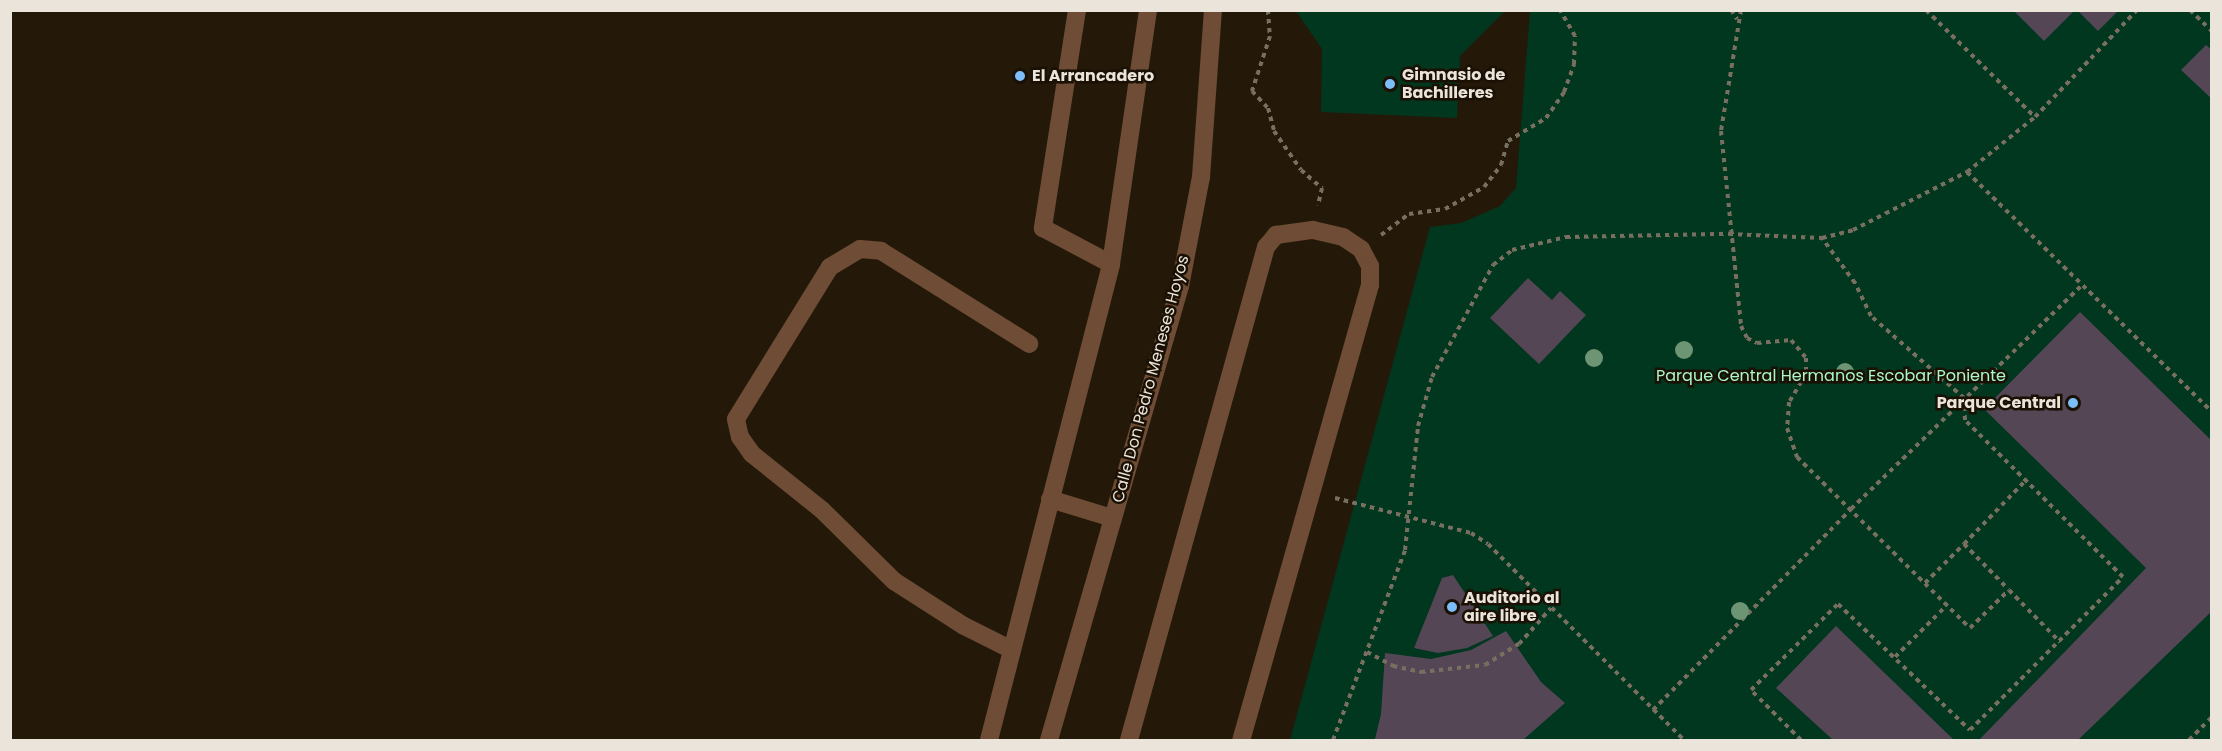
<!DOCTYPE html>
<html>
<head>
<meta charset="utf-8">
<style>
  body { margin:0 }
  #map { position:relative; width:2222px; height:751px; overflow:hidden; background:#241909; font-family:Poppins,sans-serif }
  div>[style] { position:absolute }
  .green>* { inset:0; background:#01361f }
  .building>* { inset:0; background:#554655 }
  .path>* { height:4px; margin-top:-2px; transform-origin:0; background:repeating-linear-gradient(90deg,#786f61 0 4.5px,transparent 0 9px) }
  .minor>* { height:18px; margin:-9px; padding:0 9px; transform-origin:9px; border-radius:9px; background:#6e4c35 }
  .trees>* { width:18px; height:18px; margin:-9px; border-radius:50%; background:#6d9473 }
  .dots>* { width:16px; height:16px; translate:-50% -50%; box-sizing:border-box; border:3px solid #1a1003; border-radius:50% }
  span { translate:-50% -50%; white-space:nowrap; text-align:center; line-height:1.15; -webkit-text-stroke:5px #1a1003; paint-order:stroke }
  .poi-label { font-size:16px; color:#ebe4da; font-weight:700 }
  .left { translate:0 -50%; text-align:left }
  .right { translate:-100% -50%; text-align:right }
  .park-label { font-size:16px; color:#a8f8ca }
  .street-label { font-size:16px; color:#ebe4da }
  .frame { position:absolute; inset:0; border:12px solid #ebe4da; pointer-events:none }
</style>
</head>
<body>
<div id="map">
  <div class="green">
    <div style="clip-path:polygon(1296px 11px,1505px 11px,1460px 56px,1457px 118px,1321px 112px,1322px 49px)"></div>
    <div style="clip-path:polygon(1530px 11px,2211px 11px,2211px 740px,1290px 740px,1430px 227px,1461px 223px,1500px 206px,1516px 188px)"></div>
  </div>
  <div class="building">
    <div style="clip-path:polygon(2013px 10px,2075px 10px,2044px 41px)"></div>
    <div style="clip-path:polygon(2077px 10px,2119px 10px,2098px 31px)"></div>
    <div style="clip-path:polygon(2206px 45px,2212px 50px,2212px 99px,2181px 70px)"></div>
    <div style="clip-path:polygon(1528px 278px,1552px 300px,1560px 291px,1586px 315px,1539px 364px,1490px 318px)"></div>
    <div style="clip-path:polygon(2080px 312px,2212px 441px,2212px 611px,2078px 740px,1979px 740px,2146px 568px,1984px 409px)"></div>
    <div style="clip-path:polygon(1453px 575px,1493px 636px,1467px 648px,1438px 653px,1414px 648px,1442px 578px)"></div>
    <div style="clip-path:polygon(1836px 626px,1954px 740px,1833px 740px,1776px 688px)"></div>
    <div style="clip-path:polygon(1506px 631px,1541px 682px,1565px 703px,1523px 740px,1375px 739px,1381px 714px,1385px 653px,1431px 659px,1471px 650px)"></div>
  </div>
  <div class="path">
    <div style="left:1268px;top:10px;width:26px;rotate:86deg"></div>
    <div style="left:1270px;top:36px;width:58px;rotate:108.1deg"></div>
    <div style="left:1252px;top:91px;width:23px;rotate:47deg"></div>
    <div style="left:1268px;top:108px;width:24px;rotate:75deg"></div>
    <div style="left:1274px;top:131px;width:47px;rotate:55.3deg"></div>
    <div style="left:1301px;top:170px;width:28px;rotate:41deg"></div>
    <div style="left:1322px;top:188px;width:18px;rotate:103deg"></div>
    <div style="left:1731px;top:10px;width:11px;rotate:56deg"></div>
    <div style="left:1741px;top:10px;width:123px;rotate:99.4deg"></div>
    <div style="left:1721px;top:131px;width:196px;rotate:84.1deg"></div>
    <div style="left:1741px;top:326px;width:13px;rotate:63deg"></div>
    <div style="left:1747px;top:338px;width:11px;rotate:27deg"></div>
    <div style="left:1757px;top:343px;width:34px;rotate:-5deg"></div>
    <div style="left:1791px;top:340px;width:23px;rotate:50deg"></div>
    <div style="left:1806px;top:358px;width:16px;rotate:90deg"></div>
    <div style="left:1806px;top:374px;width:33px;rotate:121deg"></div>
    <div style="left:1789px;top:402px;width:26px;rotate:94deg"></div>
    <div style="left:1787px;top:428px;width:31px;rotate:71deg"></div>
    <div style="left:1797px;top:457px;width:243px;rotate:44.7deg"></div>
    <div style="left:1970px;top:628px;width:54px;rotate:-44.3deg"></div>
    <div style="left:2009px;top:590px;width:73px;rotate:45.6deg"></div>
    <div style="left:1926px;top:10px;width:153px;rotate:44.5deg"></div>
    <div style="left:2190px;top:10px;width:30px;rotate:44deg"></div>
    <div style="left:1967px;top:172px;width:343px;rotate:44.4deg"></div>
    <div style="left:1381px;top:235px;width:35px;rotate:-37deg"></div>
    <div style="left:1409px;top:214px;width:36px;rotate:-8deg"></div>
    <div style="left:1445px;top:209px;width:45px;rotate:-29.4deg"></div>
    <div style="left:1484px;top:187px;width:28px;rotate:-52deg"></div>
    <div style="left:1501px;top:165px;width:25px;rotate:-74deg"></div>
    <div style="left:1508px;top:141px;width:44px;rotate:-31.2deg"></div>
    <div style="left:1546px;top:118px;width:32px;rotate:-55deg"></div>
    <div style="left:1564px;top:92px;width:30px;rotate:-70deg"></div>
    <div style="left:1574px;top:64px;width:28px;rotate:-88deg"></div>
    <div style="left:1575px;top:36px;width:30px;rotate:-120deg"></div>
    <div style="left:1335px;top:498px;width:140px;rotate:14.4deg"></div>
    <div style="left:1471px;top:533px;width:20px;rotate:33deg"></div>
    <div style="left:1488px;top:544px;width:277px;rotate:45deg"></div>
    <div style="left:1964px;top:544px;width:88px;rotate:-45.9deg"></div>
    <div style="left:1925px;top:583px;width:55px;rotate:-45deg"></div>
    <div style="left:1964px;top:544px;width:64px;rotate:45.6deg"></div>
    <div style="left:1367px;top:652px;width:30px;rotate:28deg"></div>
    <div style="left:1393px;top:666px;width:29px;rotate:12deg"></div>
    <div style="left:1421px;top:672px;width:64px;rotate:-6.2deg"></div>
    <div style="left:1485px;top:665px;width:40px;rotate:-32deg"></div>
    <div style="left:1519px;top:644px;width:48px;rotate:-48.4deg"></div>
    <div style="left:1895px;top:657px;width:72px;rotate:-45deg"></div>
    <div style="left:1653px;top:710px;width:282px;rotate:-45.4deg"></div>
    <div style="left:1851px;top:509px;width:320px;rotate:-44.1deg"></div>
    <div style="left:1333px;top:740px;width:203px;rotate:-69.2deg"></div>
    <div style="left:1405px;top:550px;width:125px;rotate:-84deg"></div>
    <div style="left:1418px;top:426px;width:51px;rotate:-74.1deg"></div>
    <div style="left:1432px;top:377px;width:128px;rotate:-61.4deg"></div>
    <div style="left:1493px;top:265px;width:24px;rotate:-38deg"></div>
    <div style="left:1512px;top:250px;width:56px;rotate:-13.5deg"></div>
    <div style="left:1566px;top:237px;width:163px;rotate:-1.1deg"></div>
    <div style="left:1729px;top:234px;width:93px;rotate:2.5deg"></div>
    <div style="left:1822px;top:238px;width:32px;rotate:-14deg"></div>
    <div style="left:1853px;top:230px;width:128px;rotate:-27deg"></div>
    <div style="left:1967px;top:172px;width:87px;rotate:-39deg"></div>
    <div style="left:2035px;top:117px;width:148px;rotate:-46.4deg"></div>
    <div style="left:1801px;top:740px;width:71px;rotate:-135deg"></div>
    <div style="left:1751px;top:690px;width:122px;rotate:-44.7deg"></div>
    <div style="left:1838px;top:604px;width:182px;rotate:43.7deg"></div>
    <div style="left:1970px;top:730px;width:216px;rotate:-45deg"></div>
    <div style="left:2123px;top:577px;width:223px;rotate:-135.2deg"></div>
    <div style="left:1965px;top:420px;width:22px;rotate:-93deg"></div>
    <div style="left:1964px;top:398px;width:124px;rotate:-138.6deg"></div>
    <div style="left:1871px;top:316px;width:37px;rotate:-116deg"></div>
    <div style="left:1855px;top:283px;width:56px;rotate:-126.3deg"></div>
    <div style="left:2189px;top:740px;width:33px;rotate:-45deg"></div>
  </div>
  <div class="minor">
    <div style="left:1077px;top:10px;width:221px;rotate:98.9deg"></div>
    <div style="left:1043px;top:228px;width:77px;rotate:27.9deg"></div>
    <div style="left:1050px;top:499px;width:65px;rotate:17deg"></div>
    <div style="left:1012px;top:650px;width:54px;rotate:-153.4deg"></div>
    <div style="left:964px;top:626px;width:83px;rotate:-147.3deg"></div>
    <div style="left:894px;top:581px;width:101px;rotate:-135.4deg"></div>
    <div style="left:822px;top:510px;width:90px;rotate:-141.3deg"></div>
    <div style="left:752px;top:454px;width:21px;rotate:-125deg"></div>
    <div style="left:740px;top:437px;width:18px;rotate:-103deg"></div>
    <div style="left:736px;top:419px;width:179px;rotate:-58.3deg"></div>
    <div style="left:830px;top:267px;width:35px;rotate:-31deg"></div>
    <div style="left:860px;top:249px;width:21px;rotate:5deg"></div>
    <div style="left:881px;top:251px;width:175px;rotate:32.1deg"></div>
    <div style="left:989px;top:740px;width:491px;rotate:-75.6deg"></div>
    <div style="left:1111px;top:264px;width:257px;rotate:-81.7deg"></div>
    <div style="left:1049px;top:740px;width:473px;rotate:-73.9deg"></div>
    <div style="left:1180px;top:286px;width:111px;rotate:-79.1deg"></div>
    <div style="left:1201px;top:177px;width:167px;rotate:-85.9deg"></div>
    <div style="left:1129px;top:740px;width:512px;rotate:-74.47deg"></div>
    <div style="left:1266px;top:247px;width:16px;rotate:-50deg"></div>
    <div style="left:1276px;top:235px;width:37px;rotate:-8deg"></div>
    <div style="left:1313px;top:230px;width:31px;rotate:13deg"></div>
    <div style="left:1343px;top:237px;width:22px;rotate:34deg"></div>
    <div style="left:1361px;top:249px;width:19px;rotate:62deg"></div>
    <div style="left:1370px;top:266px;width:19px;rotate:90deg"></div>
    <div style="left:1370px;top:285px;width:473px;rotate:105.8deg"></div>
  </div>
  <div class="trees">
    <div style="left:1684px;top:350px"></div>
    <div style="left:1594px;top:358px"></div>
    <div style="left:1845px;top:372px"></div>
    <div style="left:1740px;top:611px"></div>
  </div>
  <div class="dots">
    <div style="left:1020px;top:76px;background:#7cbef9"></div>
    <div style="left:1390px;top:84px;background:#7cbef9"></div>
    <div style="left:2073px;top:403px;background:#7cbef9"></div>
    <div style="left:1452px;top:607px;background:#7cbef9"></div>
  </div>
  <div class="poi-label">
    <span class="left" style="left:1402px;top:84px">Gimnasio de<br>Bachilleres</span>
    <span class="left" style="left:1032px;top:76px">El Arrancadero</span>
    <span class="right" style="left:2061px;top:403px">Parque Central</span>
    <span class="left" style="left:1464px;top:607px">Auditorio al<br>aire libre</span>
  </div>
  <div class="park-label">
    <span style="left:1831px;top:376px">Parque Central Hermanos Escobar Poniente</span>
  </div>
  <div class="street-label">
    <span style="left:1151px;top:379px;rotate:-75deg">Calle Don Pedro Meneses Hoyos</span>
  </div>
  <div class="frame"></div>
</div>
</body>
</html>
